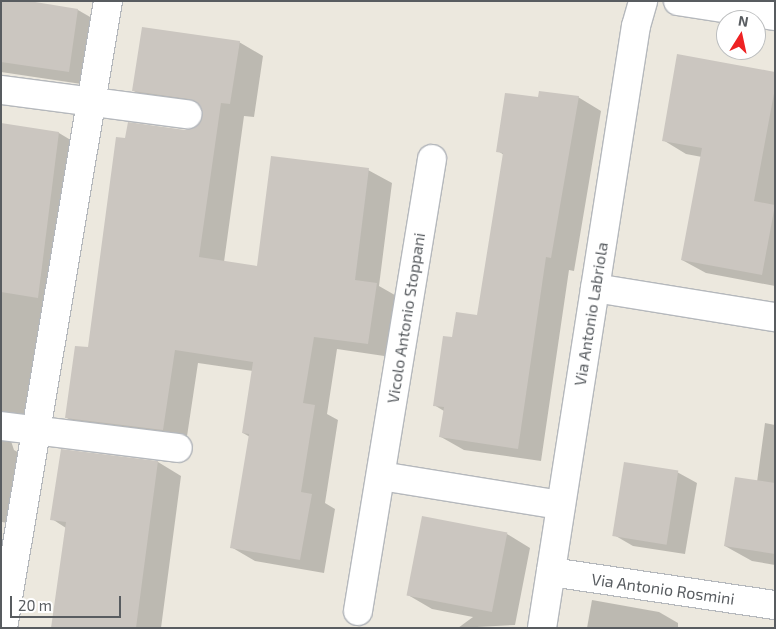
<!DOCTYPE html>
<html>
<head>
<meta charset="utf-8">
<style>
  body { margin:0 }
  #map { position:relative; width:776px; height:629px; overflow:hidden; background:#ece8de; font-family:"Exo 2",sans-serif }
  div>[style] { position:absolute }
  .shadow>* { inset:0; background:#0003 }
  .building>* { inset:0; background:#cbc6c0; transform-origin:0 0 }
  .roads { filter:drop-shadow(1px 0 #b5b8bc) drop-shadow(-1px 0 #b5b8bc) drop-shadow(0 1px #b5b8bc) drop-shadow(0 -1px #b5b8bc) }
  .minor>* { height:28px; margin:-14px; padding:0 14px; transform-origin:14px; border-radius:14px; background:#fff }
  span { translate:-50% -50%; white-space:nowrap; text-align:center; line-height:1.15; -webkit-text-stroke:4px #fff; paint-order:stroke }
  .street-label { font-size:16px; color:#585c60 }
  .frame { position:absolute; inset:0; border:2px solid #585c60; pointer-events:none }
  .north { position:absolute; left:716px; top:10px; width:50px; height:50px; box-sizing:border-box; background:#fff; border:1px solid #bcbebf; border-radius:50%; rotate:10deg; font-size:14px; font-weight:700; line-height:20px; text-align:center; color:#585c60 }
  .north::after { content:''; display:block; margin:auto; width:18px; height:22px; background:#ee2223; clip-path:polygon(50% 0,100% 100%,50% 72%,0 100%) }
  .scale { position:absolute; left:10px; top:596px; width:111px; height:22px; box-sizing:border-box; border:2px solid #585c60; border-top:0; padding-left:6px; font-size:15px; line-height:18px; white-space:nowrap; color:#585c60; -webkit-text-stroke:4px #fff; paint-order:stroke }
</style>
</head>
<body>
<div id="map">
  <div class="shadow">
    <div style="clip-path:polygon(1px 1px,78px 10px,104px 25px,95px 86px,1px 72px)"></div>
    <div style="clip-path:polygon(239px 42px,263px 56px,254px 117px,244px 116px,224px 262px,258px 267px,368px 170px,392px 183px,379px 286px,400px 298px,391px 357px,337px 349px,327px 414px,338px 420px,325px 503px,335px 509px,324px 573px,255px 561px,231px 547px,250px 437px,243px 433px,253px 371px,198px 363px,186px 443px,90px 431px,67px 418px,89px 349px,126px 140px,194px 129px,204px 117px,203px 110px,157px 104px,134px 91px)"></div>
    <div style="clip-path:polygon(775px 73px,775px 286px,706px 273px,682px 260px,702px 157px,686px 154px,663px 140px)"></div>
    <div style="clip-path:polygon(578px 97px,601px 111px,574px 271px,569px 270px,541px 461px,464px 450px,441px 437px,444px 411px,434px 405px,453px 338px,478px 316px,504px 155px,498px 151px,540px 99px)"></div>
    <div style="clip-path:polygon(1px 125px,59px 133px,84px 148px,33px 425px,10px 438px,14px 450px,28px 458px,18px 525px,2px 522px,1px 529px)"></div>
    <div style="clip-path:polygon(765px 423px,775px 425px,775px 565px,752px 561px,725px 546px,757px 482px)"></div>
    <div style="clip-path:polygon(62px 451px,158px 462px,181px 476px,161px 628px,53px 628px,66px 528px,52px 519px)"></div>
    <div style="clip-path:polygon(677px 472px,697px 483px,685px 554px,633px 546px,614px 535px)"></div>
    <div style="clip-path:polygon(507px 534px,530px 548px,515px 625px,458px 628px,473px 617px,432px 609px,408px 595px)"></div>
    <div style="clip-path:polygon(592px 600px,659px 612px,678px 623px,678px 628px,587px 628px)"></div>
  </div>
  <div class="building">
    <div style="clip-path:polygon(1px 1px,29px 1px,78px 9px,69px 72px,1px 62px)"></div>
    <div style="clip-path:polygon(142px 27px,240px 41px,230px 104px,221px 103px,199px 257px,257px 266px,271px 156px,369px 168px,355px 280px,377px 283px,368px 344px,314px 337px,303px 403px,315px 405px,301px 492px,312px 494px,300px 560px,230px 548px,249px 434px,242px 433px,253px 362px,175px 350px,163px 430px,65px 418px,75px 346px,88px 347px,116px 137px,125px 138px,128px 122px,185px 130px,193px 128px,202px 116px,201px 108px,189px 99px,132px 91px)"></div>
    <div style="clip-path:polygon(677px 54px,775px 72px,775px 88px,754px 201px,775px 205px,762px 275px,681px 260px,702px 148px,662px 141px)"></div>
    <div style="clip-path:polygon(539px 91px,579px 96px,551px 258px,546px 257px,518px 449px,439px 437px,444px 407px,433px 406px,443px 336px,452px 337px,456px 312px,477px 315px,503px 153px,496px 152px,505px 93px,538px 97px)"></div>
    <div style="clip-path:polygon(1px 123px,59px 132px,38px 298px,1px 292px)"></div>
    <div style="clip-path:polygon(61px 449px,158px 461px,136px 628px,51px 628px,66px 522px,50px 520px)"></div>
    <div style="left:624px;top:462px;width:55px;height:75px;rotate:9deg"></div>
    <div style="clip-path:polygon(735px 477px,775px 483px,775px 554px,724px 546px)"></div>
    <div style="left:422px;top:516px;width:87px;height:81px;rotate:11deg"></div>
  </div>
  <div class="roads">
    <div class="minor">
      <div style="left:678px;top:1px;width:98px;rotate:8.8deg"></div>
      <div style="left:1px;top:90px;width:188px;rotate:7.4deg"></div>
      <div style="left:595px;top:288px;width:182px;rotate:9.2deg"></div>
      <div style="left:1px;top:426px;width:178px;rotate:7.1deg"></div>
      <div style="left:381px;top:476px;width:182px;rotate:9.2deg"></div>
      <div style="left:551px;top:572px;width:226px;rotate:8.4deg"></div>
      <div style="left:358px;top:611px;width:458px;rotate:-80.7deg"></div>
      <div style="left:3px;top:628px;width:636px;rotate:-80.49deg"></div>
      <div style="left:542px;top:628px;width:609px;rotate:-81.13deg"></div>
      <div style="left:636px;top:26px;width:26px;rotate:-74deg"></div>
    </div>
  </div>
  <div class="street-label">
    <span style="left:591px;top:314px;rotate:-81deg">Via Antonio Labriola</span>
    <span style="left:406px;top:318px;rotate:-81deg">Vicolo Antonio Stoppani</span>
    <span style="left:663px;top:589px;rotate:8deg">Via Antonio Rosmini</span>
  </div>
  <div class="frame"></div>
  <div class="north">N</div>
  <div class="scale">20 m</div>
</div>
</body>
</html>
